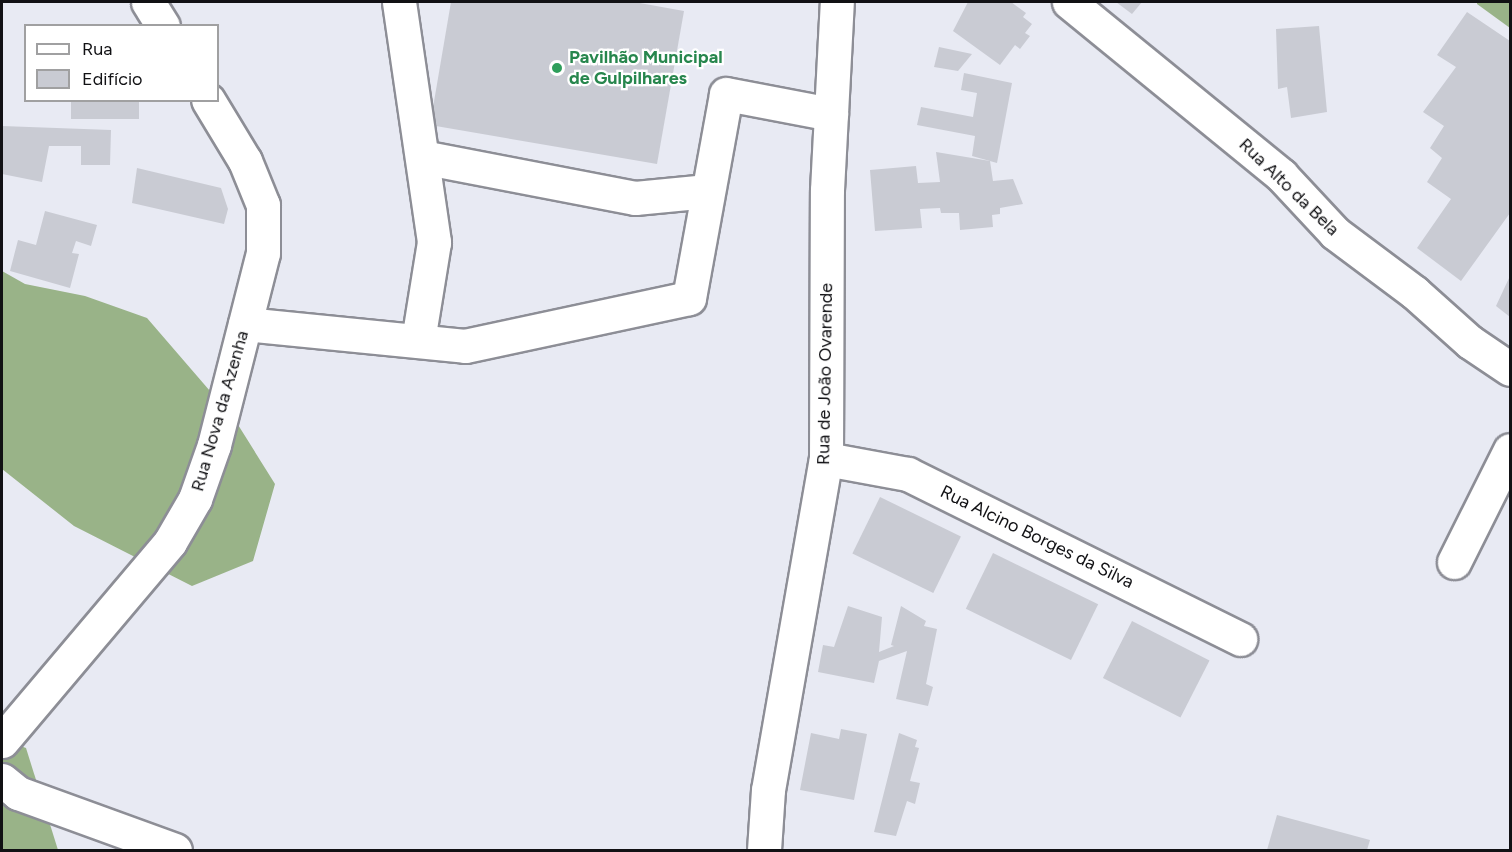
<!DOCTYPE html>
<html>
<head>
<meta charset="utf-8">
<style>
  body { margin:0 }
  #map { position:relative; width:1512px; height:852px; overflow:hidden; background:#e8eaf3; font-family:Figtree,sans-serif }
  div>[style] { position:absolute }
  .forest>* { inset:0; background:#99b388 }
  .building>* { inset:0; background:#c9cbd3; transform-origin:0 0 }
  .roads { filter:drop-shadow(2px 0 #8d8e96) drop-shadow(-2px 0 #8d8e96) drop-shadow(0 2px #8d8e96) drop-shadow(0 -2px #8d8e96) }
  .minor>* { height:33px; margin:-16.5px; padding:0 16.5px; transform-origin:16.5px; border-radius:16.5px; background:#fff }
  .dots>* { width:16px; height:16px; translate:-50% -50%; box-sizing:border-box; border:3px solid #fff; border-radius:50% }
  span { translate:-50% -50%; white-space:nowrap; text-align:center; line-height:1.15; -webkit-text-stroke:4.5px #fff; paint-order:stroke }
  .leisure-label { font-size:18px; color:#27864d; font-weight:700 }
  .left { translate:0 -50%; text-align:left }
  .street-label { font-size:18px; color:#111114 }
  .frame { position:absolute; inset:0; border:3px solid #111114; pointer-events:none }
  .legend { position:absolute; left:24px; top:24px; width:195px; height:78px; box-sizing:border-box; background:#fff; border:2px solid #a0a0a1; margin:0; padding:8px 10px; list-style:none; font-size:18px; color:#111114 }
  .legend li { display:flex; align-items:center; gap:12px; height:30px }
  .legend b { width:30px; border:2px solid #a0a0a1 }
</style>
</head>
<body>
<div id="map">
  <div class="forest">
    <div style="clip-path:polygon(1477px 2px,1510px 2px,1510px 28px,1477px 4px)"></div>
    <div style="clip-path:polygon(2px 271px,25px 284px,85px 296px,147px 318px,235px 420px,275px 484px,253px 561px,192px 586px,74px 526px,2px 469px)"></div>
    <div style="clip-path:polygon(2px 739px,26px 748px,58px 850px,2px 850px)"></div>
  </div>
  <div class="building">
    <div style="clip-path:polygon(451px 2px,634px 2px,684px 11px,657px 164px,430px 125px)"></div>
    <div style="clip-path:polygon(968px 2px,1011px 2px,1026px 13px,1023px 17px,1032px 24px,1025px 33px,1030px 36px,1020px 49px,1015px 45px,1000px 65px,953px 31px)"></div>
    <div style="clip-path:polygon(1116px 2px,1142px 2px,1132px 14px)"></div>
    <div style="clip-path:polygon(1467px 12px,1510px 41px,1510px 213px,1461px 281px,1417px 248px,1451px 199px,1427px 182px,1442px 158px,1430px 148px,1444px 126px,1423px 112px,1456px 67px,1437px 55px)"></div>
    <div style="clip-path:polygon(1319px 26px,1327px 112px,1291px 118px,1287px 87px,1278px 89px,1276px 29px)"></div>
    <div style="clip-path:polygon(939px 47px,972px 54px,958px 71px,934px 67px)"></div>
    <div style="clip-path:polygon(964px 73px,1012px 83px,997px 163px,972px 156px,975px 136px,917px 125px,921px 107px,973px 117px,977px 93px,961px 90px)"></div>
    <div style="left:71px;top:100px;width:68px;height:19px"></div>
    <div style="clip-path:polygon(2px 126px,111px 130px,110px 165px,81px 165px,81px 146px,49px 146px,42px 182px,2px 174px)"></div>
    <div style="clip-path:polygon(936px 152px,990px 161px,993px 181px,1013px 179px,1023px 204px,1000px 208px,1000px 214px,992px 215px,993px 227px,960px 230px,959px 213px,941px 213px,940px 208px,920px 209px,922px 228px,875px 231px,870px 170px,916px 166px,918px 183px,940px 182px)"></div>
    <div style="clip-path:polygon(137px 168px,221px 188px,228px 209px,224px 224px,132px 203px)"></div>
    <div style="clip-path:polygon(45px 211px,97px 225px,91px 246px,76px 241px,72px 253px,79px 254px,70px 288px,10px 271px,18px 240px,36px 245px)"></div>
    <div style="clip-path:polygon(1510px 276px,1510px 317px,1496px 306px)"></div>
    <div style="left:880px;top:497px;width:90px;height:63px;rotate:26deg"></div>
    <div style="left:993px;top:553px;width:117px;height:62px;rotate:26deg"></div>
    <div style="clip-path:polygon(848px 606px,882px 617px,879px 652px,894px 646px,891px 645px,901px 606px,926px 621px,924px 626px,937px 629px,926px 684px,933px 687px,928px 706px,896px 699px,907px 651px,879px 661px,874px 683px,818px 672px,823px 645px,834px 647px)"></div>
    <div style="left:1132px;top:621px;width:87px;height:64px;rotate:27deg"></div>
    <div style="clip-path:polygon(841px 729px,867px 734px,854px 800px,800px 790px,811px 733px,839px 739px)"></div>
    <div style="clip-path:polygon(899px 733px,917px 740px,915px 747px,919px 748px,910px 781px,920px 783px,915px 804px,907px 801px,896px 836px,874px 832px)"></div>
    <div style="clip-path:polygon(1277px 815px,1370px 840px,1367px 850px,1267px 850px)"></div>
  </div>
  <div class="roads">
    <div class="minor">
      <div style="left:148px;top:2px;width:28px;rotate:58deg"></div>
      <div style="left:399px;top:2px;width:243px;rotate:81.7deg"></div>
      <div style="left:434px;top:242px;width:100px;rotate:99.2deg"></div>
      <div style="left:1069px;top:2px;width:274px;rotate:39.2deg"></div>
      <div style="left:1281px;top:175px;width:79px;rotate:47deg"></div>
      <div style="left:1335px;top:233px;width:99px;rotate:36.8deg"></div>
      <div style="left:1414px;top:292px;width:75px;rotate:41.8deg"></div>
      <div style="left:1470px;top:342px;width:48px;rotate:34deg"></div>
      <div style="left:422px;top:157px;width:217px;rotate:10.9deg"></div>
      <div style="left:635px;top:198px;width:73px;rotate:-5.5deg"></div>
      <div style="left:245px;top:324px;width:221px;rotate:5.7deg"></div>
      <div style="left:465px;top:346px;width:229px;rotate:-12.1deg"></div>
      <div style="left:689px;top:298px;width:207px;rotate:-79.7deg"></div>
      <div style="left:726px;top:94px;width:107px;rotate:10.8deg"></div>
      <div style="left:826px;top:459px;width:83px;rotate:10.4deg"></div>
      <div style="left:908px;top:474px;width:371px;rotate:26.4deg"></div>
      <div style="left:1454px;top:562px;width:125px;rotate:-63.4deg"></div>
      <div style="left:2px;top:741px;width:260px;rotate:-49.8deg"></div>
      <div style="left:170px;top:542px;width:50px;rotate:-59.8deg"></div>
      <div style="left:195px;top:499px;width:57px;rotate:-70.6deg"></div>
      <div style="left:214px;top:445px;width:198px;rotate:-75.7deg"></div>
      <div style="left:263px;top:253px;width:48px;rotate:-90deg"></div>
      <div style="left:263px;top:205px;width:48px;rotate:-112.2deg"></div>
      <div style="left:245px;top:161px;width:71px;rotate:-121.2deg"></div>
      <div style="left:2px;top:780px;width:21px;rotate:39deg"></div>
      <div style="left:18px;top:793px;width:167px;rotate:20deg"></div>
      <div style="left:764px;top:850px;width:60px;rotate:-86.2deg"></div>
      <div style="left:768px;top:790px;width:336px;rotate:-80.1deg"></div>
      <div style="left:826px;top:459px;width:269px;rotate:-89.8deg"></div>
      <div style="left:827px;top:190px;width:188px;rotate:-87deg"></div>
    </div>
  </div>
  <div class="dots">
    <div style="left:557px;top:68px;background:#2e9e5b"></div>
  </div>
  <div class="leisure-label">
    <span class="left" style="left:569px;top:68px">Pavilhão Municipal<br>de Gulpilhares</span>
  </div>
  <div class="street-label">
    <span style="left:1289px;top:187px;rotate:44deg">Rua Alto da Bela</span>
    <span style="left:825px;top:374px;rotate:-89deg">Rua de João Ovarende</span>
    <span style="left:220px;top:411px;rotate:-74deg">Rua Nova da Azenha</span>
    <span style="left:1037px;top:537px;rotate:26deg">Rua Alcino Borges da Silva</span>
  </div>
  <div class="frame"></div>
  <ul class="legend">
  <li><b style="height:8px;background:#fff"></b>Rua</li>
  <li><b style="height:16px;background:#c9cbd3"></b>Edifício</li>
  </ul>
</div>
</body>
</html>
